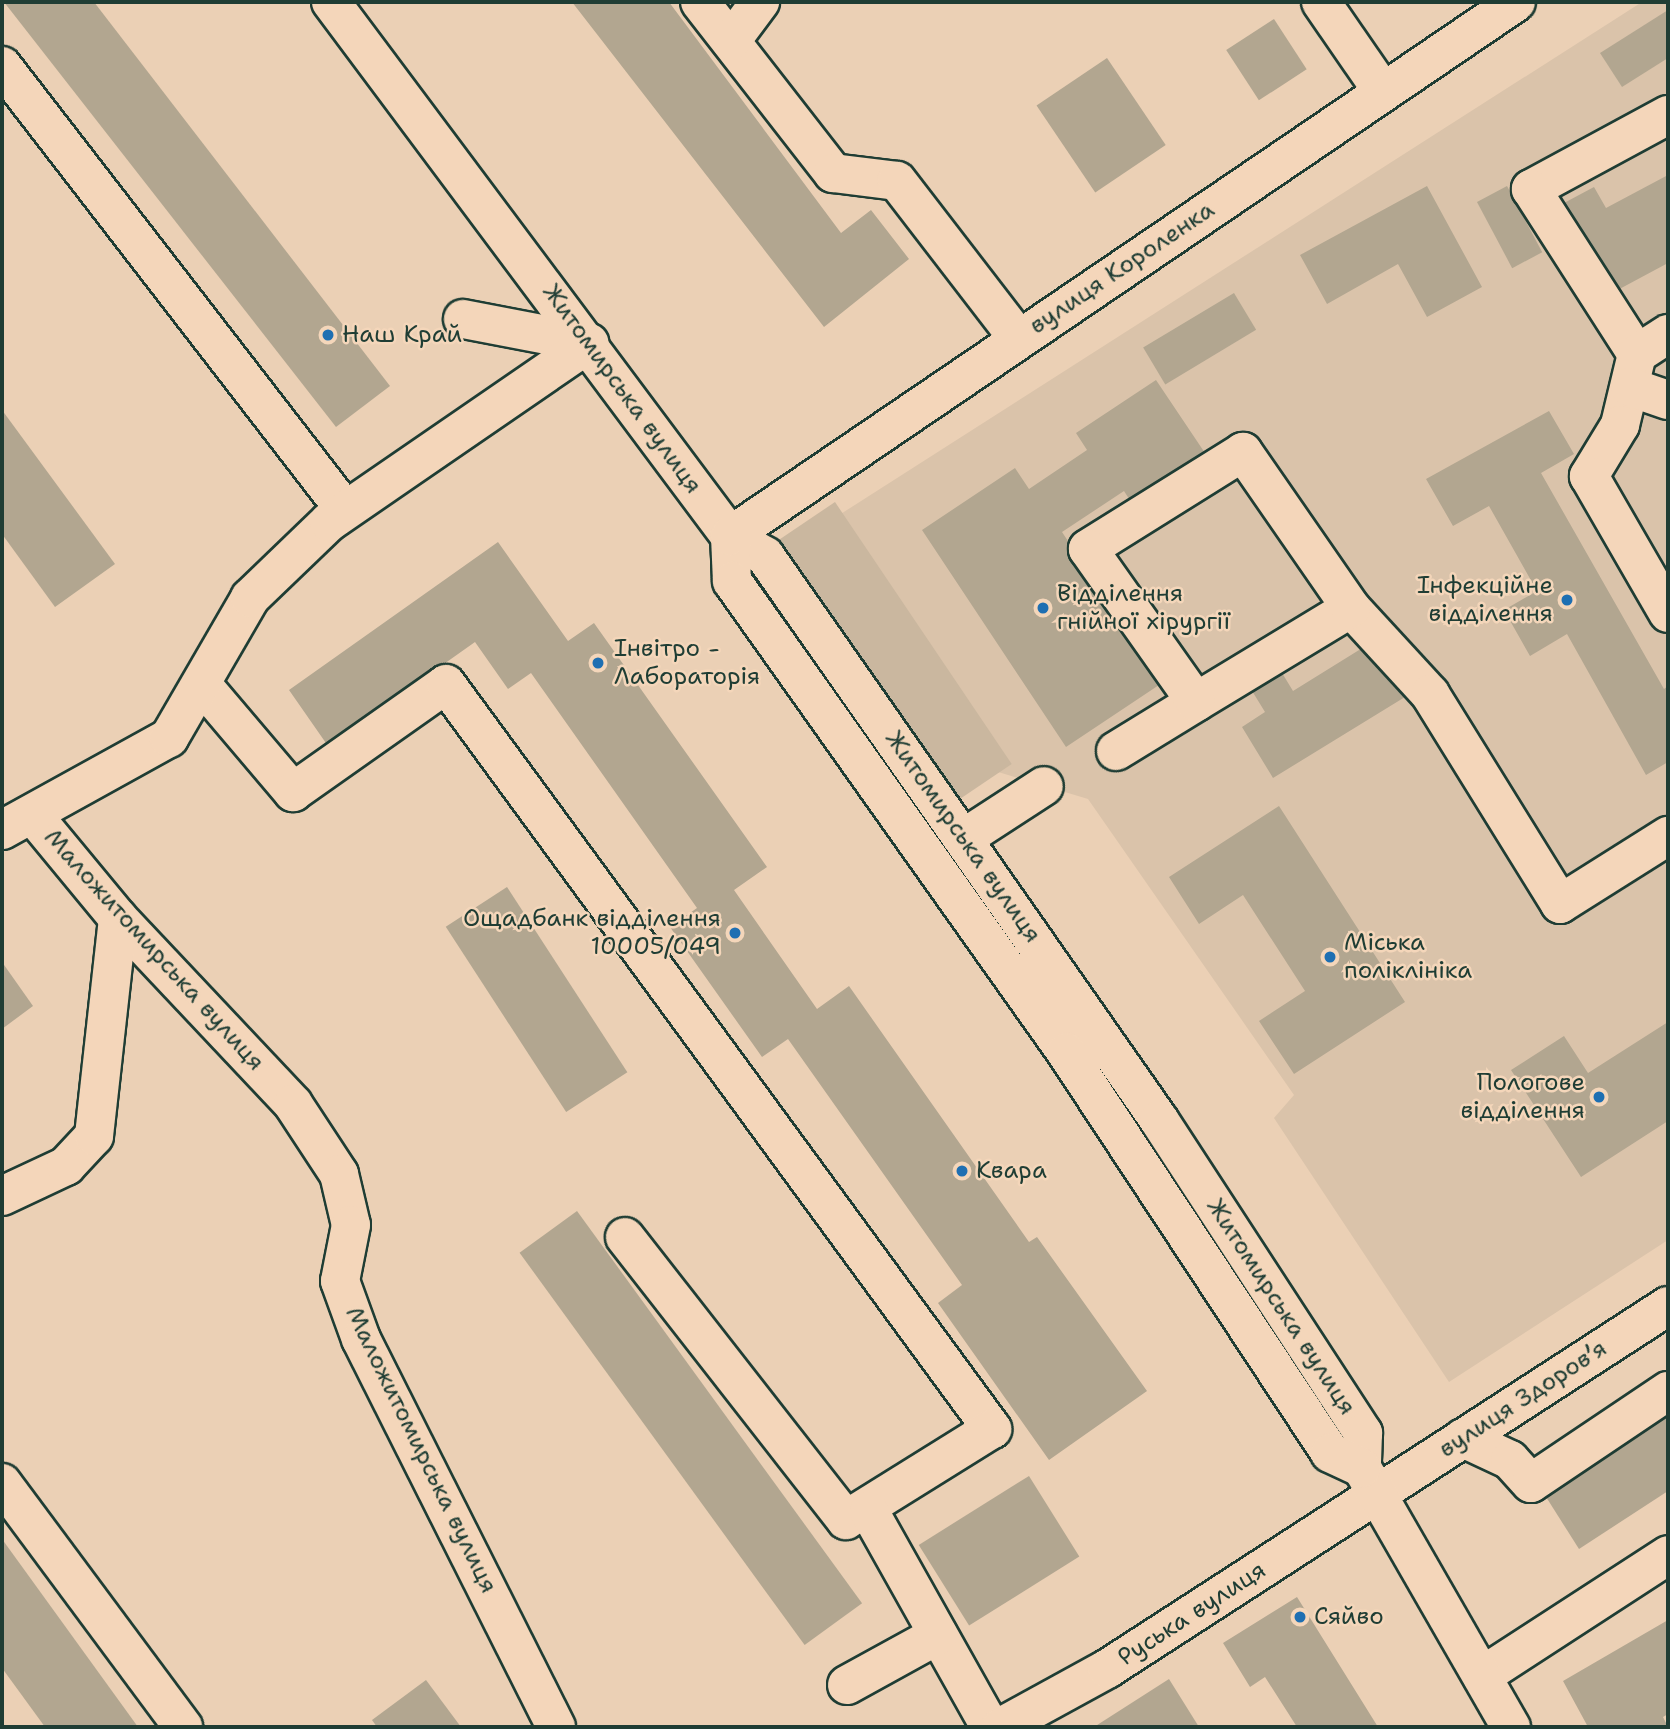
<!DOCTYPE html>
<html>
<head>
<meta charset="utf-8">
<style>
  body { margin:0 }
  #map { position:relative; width:1670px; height:1729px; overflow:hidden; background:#ebd0b5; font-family:"Shantell Sans",sans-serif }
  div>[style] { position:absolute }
  .built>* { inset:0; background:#dac3aa }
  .green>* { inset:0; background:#cab79f; transform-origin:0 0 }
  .building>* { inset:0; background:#b2a690; transform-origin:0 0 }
  .roads { filter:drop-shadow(2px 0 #1f3d34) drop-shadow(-2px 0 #1f3d34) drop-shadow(0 2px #1f3d34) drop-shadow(0 -2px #1f3d34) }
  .minor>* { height:38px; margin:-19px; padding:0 19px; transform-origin:19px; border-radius:19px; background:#f4d6ba }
  .major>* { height:38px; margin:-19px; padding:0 19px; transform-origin:19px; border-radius:19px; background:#f4d6ba }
  .dots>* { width:19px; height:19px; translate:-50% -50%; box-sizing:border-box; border:4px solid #f4d6ba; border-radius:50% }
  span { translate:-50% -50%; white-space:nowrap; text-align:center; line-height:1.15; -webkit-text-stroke:5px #f4d6ba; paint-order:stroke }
  .street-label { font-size:24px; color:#1f3d34 }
  .poi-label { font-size:24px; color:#1f3d34 }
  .left { translate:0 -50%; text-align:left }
  .right { translate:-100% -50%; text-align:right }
  .frame { position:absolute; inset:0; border:4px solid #1f3d34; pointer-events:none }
</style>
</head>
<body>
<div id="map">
  <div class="built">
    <div style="clip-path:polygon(1642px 2px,1668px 2px,1668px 1240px,1449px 1382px,1274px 1118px,1294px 1095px,1088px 799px,985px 768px,811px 533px)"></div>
  </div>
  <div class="green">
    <div style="left:835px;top:502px;width:316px;height:71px;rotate:56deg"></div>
  </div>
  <div class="building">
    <div style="clip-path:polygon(4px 2px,94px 2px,390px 386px,336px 427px)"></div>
    <div style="clip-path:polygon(572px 2px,669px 2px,841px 233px,871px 210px,909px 259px,824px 327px)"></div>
    <div style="clip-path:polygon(1668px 10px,1668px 58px,1622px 87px,1600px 53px)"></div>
    <div style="left:1274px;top:19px;width:60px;height:57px;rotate:57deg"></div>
    <div style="left:1107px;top:58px;width:105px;height:85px;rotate:56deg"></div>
    <div style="clip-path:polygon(1668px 175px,1668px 263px,1612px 293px,1564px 203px,1594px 187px,1606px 208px)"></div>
    <div style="clip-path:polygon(1427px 186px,1482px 287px,1427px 317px,1398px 264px,1327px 304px,1300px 255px)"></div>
    <div style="left:1507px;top:186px;width:75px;height:34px;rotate:62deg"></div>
    <div style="left:1234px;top:293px;width:43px;height:106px;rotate:59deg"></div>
    <div style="clip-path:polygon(1156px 380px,1209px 459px,1135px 508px,1124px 491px,1062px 532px,1162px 683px,1066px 747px,922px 530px,1015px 468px,1029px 489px,1087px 450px,1076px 433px)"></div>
    <div style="clip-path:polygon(2px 410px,115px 564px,55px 607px,2px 534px)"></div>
    <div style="clip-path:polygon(1549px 411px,1574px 454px,1541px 473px,1664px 689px,1668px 686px,1668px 762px,1646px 775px,1567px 634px,1530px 656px,1504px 610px,1537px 591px,1489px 506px,1453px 526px,1426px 479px)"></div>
    <div style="clip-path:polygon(498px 542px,568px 641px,594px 623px,767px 867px,734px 890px,817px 1009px,849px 986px,1029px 1242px,1037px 1237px,1147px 1391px,1049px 1460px,938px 1303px,962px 1285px,788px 1039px,762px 1057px,670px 927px,697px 908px,531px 673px,508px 689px,475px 642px,328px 746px,289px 690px)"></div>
    <div style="clip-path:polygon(1372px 642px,1405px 697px,1273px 778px,1242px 727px,1265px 712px,1249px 686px,1279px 668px,1293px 691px)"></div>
    <div style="clip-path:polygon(1279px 806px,1405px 1002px,1294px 1074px,1259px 1021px,1305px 991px,1243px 895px,1199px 924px,1169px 877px)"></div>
    <div style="left:507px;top:887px;width:221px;height:73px;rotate:57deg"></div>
    <div style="clip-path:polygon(2px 962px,33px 1006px,2px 1029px)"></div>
    <div style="clip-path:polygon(1668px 1022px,1668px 1121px,1581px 1177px,1511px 1070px,1564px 1036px,1588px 1073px)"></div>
    <div style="left:577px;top:1211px;width:485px;height:71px;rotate:54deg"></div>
    <div style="clip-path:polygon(1668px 1406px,1668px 1491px,1579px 1549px,1541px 1489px)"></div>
    <div style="left:1029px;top:1476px;width:95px;height:130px;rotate:58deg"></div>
    <div style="clip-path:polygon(2px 1539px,138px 1727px,45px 1727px,2px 1668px)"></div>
    <div style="clip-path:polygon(1297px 1597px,1378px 1727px,1297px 1727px,1265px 1677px,1250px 1687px,1223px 1643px)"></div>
    <div style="clip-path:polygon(1668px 1620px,1668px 1714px,1663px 1717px,1668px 1727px,1588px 1727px,1563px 1681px)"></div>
    <div style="clip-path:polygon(1169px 1679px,1199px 1727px,1094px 1727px)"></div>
    <div style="clip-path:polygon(426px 1680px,461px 1727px,377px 1727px,372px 1720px)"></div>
  </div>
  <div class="roads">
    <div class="minor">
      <div style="left:700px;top:2px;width:217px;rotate:52.1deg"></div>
      <div style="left:833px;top:173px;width:64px;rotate:7.1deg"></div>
      <div style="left:897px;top:181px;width:198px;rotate:52.4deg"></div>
      <div style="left:1321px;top:2px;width:109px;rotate:55.4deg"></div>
      <div style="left:731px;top:41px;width:49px;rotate:-53.4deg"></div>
      <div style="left:2px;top:66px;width:561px;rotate:52.31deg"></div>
      <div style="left:1668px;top:115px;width:156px;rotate:151.6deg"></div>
      <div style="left:1531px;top:189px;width:196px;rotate:57.3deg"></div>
      <div style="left:1637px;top:354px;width:73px;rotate:103.5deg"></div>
      <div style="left:1620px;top:425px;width:60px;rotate:121.3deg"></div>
      <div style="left:1589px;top:476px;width:158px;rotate:60deg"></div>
      <div style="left:463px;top:319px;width:128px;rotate:10.8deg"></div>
      <div style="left:1637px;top:354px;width:37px;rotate:-33deg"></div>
      <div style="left:1630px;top:387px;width:40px;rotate:18.9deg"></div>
      <div style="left:1351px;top:608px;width:117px;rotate:47.4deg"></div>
      <div style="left:1430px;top:694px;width:247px;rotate:58.2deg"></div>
      <div style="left:1560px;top:904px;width:128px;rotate:-32.2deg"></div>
      <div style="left:204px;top:687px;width:138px;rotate:49.7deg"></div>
      <div style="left:293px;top:792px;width:187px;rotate:-35.2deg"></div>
      <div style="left:446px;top:684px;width:924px;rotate:53.76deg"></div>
      <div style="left:992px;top:1429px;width:172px;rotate:148.1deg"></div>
      <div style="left:846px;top:1520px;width:359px;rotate:-128deg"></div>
      <div style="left:1116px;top:751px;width:94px;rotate:-31.5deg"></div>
      <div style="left:1196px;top:702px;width:181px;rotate:-31.2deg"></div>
      <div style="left:1351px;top:608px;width:190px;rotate:-124.7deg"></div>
      <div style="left:1243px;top:452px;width:183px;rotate:148deg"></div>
      <div style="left:1088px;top:549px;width:187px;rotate:54.8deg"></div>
      <div style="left:32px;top:814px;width:135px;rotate:50.4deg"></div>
      <div style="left:118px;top:918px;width:255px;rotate:46.7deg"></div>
      <div style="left:293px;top:1104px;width:84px;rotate:56.7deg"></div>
      <div style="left:339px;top:1174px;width:52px;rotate:76.8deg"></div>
      <div style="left:351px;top:1225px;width:57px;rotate:101.1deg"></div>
      <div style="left:340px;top:1281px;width:62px;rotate:70.1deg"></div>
      <div style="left:361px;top:1339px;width:434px;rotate:63.3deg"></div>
      <div style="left:2px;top:830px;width:191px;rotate:-28.9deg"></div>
      <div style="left:169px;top:738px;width:162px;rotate:-59.9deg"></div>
      <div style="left:250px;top:598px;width:110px;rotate:-43.9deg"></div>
      <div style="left:329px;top:522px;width:316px;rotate:-34.5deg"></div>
      <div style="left:964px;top:838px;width:95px;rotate:-33deg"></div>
      <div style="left:2px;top:1196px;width:71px;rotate:-25.1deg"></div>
      <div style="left:66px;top:1166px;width:41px;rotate:-47deg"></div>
      <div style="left:94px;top:1136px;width:219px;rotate:-83.7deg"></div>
      <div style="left:1463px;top:1438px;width:52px;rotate:25.1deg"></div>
      <div style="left:1510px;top:1460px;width:31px;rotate:48deg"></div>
      <div style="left:1531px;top:1483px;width:165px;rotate:-33.9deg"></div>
      <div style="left:2px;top:1483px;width:304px;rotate:53.4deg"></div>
      <div style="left:869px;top:1511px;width:248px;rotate:60.7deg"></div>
      <div style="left:1482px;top:1676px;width:222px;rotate:-33deg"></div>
      <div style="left:847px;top:1685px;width:104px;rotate:-28.8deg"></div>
      <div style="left:1001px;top:1727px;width:121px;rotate:-28.7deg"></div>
      <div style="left:1107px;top:1669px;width:668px;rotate:-32.91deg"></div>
    </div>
    <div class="major">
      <div style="left:331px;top:2px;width:667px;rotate:53.23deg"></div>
      <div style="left:730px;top:536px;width:40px;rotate:29.7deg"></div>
      <div style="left:765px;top:556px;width:688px;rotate:55.06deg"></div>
      <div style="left:1159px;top:1120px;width:374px;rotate:56.9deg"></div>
      <div style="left:1363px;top:1433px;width:35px;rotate:92deg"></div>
      <div style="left:1362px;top:1468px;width:299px;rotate:60.1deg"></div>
      <div style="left:730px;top:536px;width:45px;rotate:87.5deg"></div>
      <div style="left:732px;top:581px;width:577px;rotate:54.66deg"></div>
      <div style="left:1066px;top:1052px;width:480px;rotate:56.6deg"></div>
      <div style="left:1330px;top:1453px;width:35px;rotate:25deg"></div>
      <div style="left:730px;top:536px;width:950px;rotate:-34.19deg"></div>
    </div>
  </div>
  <div class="dots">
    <div style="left:328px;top:335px;background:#1f6fb2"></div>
    <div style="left:1567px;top:600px;background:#1f6fb2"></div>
    <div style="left:1043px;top:608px;background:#1f6fb2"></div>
    <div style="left:598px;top:663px;background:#1f6fb2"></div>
    <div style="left:735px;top:933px;background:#1f6fb2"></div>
    <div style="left:1330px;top:957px;background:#1f6fb2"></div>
    <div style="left:1599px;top:1097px;background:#1f6fb2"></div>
    <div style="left:962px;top:1171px;background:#1f6fb2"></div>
    <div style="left:1300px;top:1617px;background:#1f6fb2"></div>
  </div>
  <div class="street-label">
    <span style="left:1122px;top:268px;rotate:-34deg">вулиця Короленка</span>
    <span style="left:622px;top:389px;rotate:54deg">Житомирська вулиця</span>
    <span style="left:963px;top:837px;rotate:55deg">Житомирська вулиця</span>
    <span style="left:154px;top:950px;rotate:48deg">Маложитомирська вулиця</span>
    <span style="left:1281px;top:1307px;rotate:57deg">Житомирська вулиця</span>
    <span style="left:1523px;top:1399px;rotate:-33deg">вулиця Здоровʼя</span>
    <span style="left:421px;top:1450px;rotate:64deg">Маложитомирська вулиця</span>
    <span style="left:1192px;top:1614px;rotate:-33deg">Руська вулиця</span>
  </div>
  <div class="poi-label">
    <span class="left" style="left:342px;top:335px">Наш Край</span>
    <span class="right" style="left:1553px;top:600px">Інфекційне<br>відділення</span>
    <span class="left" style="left:1057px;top:608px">Відділення<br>гнійної хірургії</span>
    <span class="left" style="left:614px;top:663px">Інвітро -<br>Лабораторія</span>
    <span class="right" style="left:721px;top:933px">Ощадбанк відділення<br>10005/049</span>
    <span class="left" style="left:1344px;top:957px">Міська<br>поліклініка</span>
    <span class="right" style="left:1585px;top:1097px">Пологове<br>відділення</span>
    <span class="left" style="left:976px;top:1171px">Квара</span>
    <span class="left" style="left:1314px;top:1617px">Сяйво</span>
  </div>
  <div class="frame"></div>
</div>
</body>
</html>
